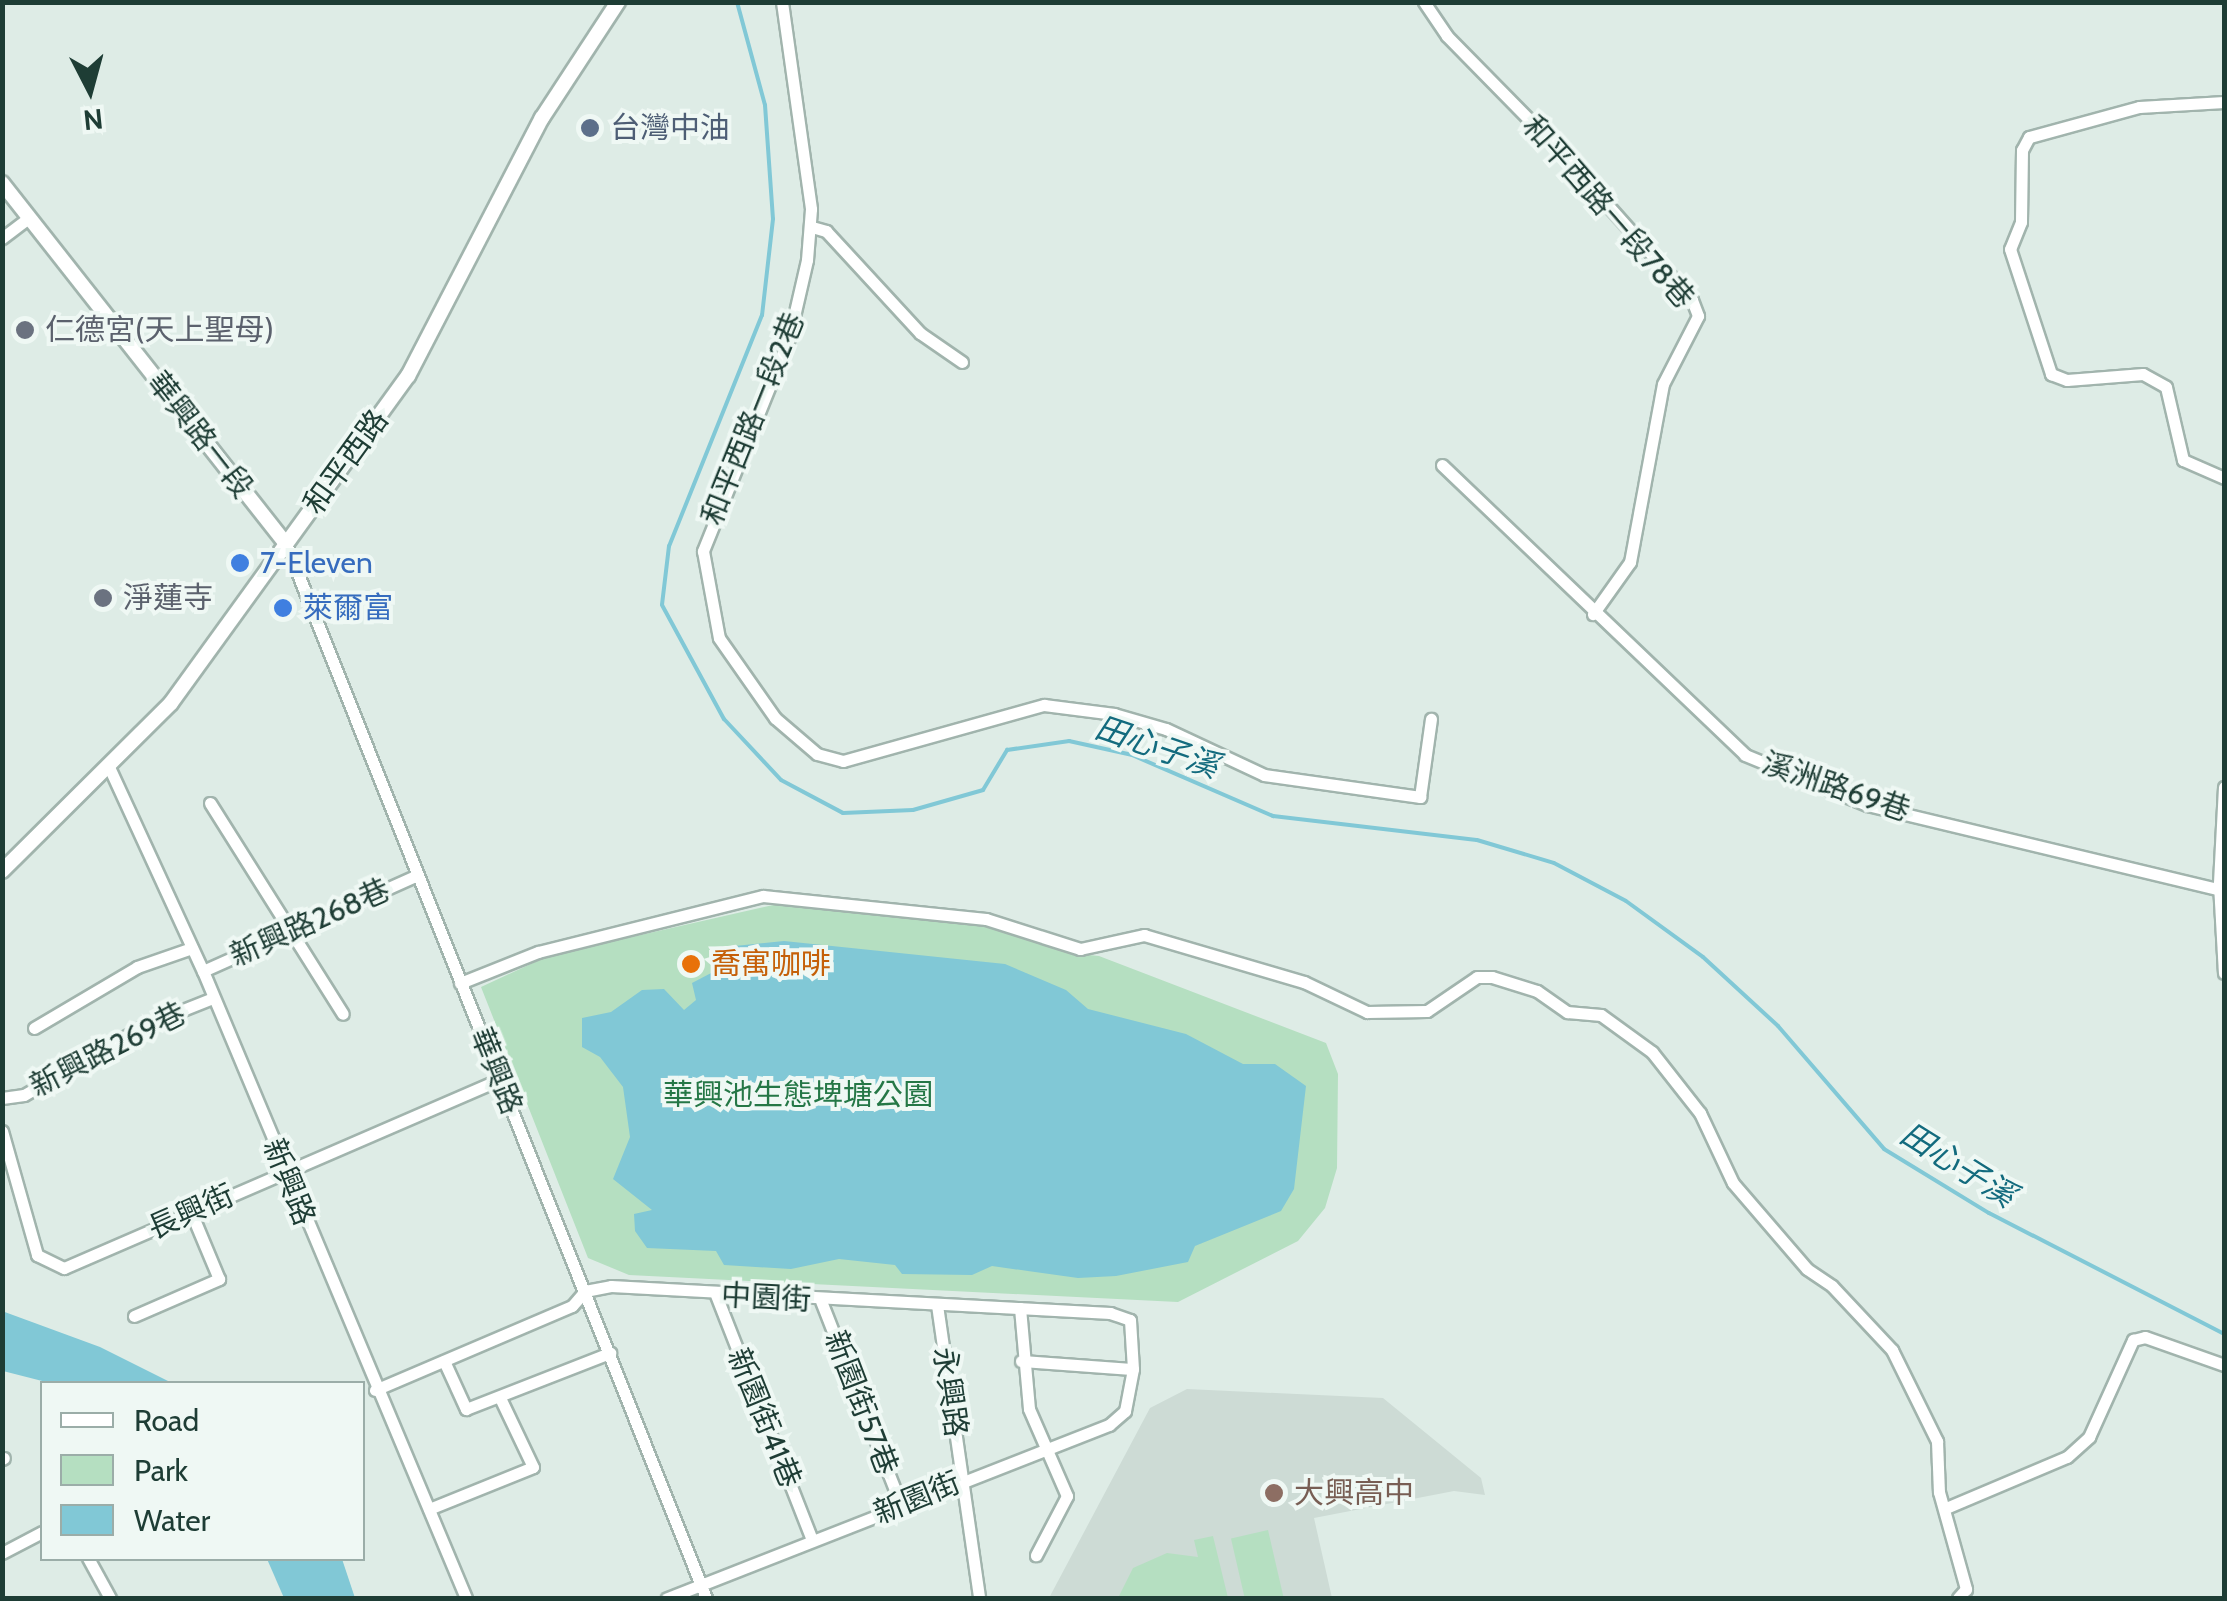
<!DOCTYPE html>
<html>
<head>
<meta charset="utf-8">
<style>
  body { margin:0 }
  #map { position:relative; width:2227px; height:1601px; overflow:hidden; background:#deece6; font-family:Cabin,"Noto Sans TC",sans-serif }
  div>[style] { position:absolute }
  .built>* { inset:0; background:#cddbd5 }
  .green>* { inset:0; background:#b5dfc1; transform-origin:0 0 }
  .water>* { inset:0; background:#81c8d6 }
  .stream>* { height:4px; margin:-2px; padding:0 2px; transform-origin:2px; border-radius:2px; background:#81c8d6 }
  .roads { filter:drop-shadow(2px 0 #a1b4ad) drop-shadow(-2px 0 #a1b4ad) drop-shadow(0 2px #a1b4ad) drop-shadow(0 -2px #a1b4ad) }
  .minor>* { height:11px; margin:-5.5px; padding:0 5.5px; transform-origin:5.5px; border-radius:5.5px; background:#fff }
  .tertiary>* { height:14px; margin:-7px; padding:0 7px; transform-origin:7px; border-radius:7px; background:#fff }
  .dots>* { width:28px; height:28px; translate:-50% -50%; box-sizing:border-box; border:5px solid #eff8f4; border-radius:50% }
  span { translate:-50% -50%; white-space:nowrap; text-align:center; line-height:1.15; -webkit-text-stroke:8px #eff8f4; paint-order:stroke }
  .service-label { font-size:30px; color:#4e5e75 }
  .left { translate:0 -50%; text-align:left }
  .street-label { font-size:30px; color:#1e3d35 }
  .worship-label { font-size:30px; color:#5b616d }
  .shop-label { font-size:30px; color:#366cbe }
  .food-label { font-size:30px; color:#c56008 }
  .park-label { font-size:30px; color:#257746 }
  .education-label { font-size:30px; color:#785e54 }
  .water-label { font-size:32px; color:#136b7e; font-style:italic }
  .frame { position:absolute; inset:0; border:5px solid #1e3d35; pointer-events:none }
  .legend { position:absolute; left:40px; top:1381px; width:325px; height:180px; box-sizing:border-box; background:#eff8f4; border:2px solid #9bada8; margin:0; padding:12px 18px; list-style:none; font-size:30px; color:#1e3d35 }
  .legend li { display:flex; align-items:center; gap:20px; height:50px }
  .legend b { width:50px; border:2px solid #9bada8 }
  .north { position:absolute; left:40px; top:40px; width:100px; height:100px; -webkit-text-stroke:8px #eff8f4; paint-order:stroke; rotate:174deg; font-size:28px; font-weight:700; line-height:40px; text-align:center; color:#1e3d35 }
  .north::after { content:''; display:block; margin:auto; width:35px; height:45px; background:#1e3d35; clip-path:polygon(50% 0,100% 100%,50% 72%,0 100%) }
</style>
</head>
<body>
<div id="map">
  <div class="built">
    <div style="clip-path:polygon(1187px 1389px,1383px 1398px,1481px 1478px,1485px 1495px,1454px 1491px,1314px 1518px,1332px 1598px,1049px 1598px,1150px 1408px)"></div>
  </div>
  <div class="green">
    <div style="clip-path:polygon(782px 903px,980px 921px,1070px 953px,1099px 956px,1326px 1043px,1338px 1074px,1337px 1168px,1325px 1208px,1298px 1241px,1178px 1302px,629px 1275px,588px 1258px,481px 987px,548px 956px)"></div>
    <div style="left:1268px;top:1530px;width:70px;height:38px;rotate:77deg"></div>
    <div style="clip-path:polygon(1213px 1536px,1228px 1598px,1118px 1598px,1133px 1568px,1167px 1553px,1198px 1557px,1194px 1540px)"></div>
  </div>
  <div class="water">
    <div style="clip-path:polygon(784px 941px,1005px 964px,1066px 990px,1088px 1009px,1186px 1034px,1243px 1064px,1275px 1064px,1306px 1086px,1294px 1189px,1281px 1211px,1195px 1246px,1188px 1262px,1116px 1276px,1078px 1278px,992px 1266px,972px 1275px,902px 1274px,895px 1265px,839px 1259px,791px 1269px,724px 1265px,716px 1251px,647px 1248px,635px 1231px,634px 1214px,652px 1210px,613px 1179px,630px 1137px,623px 1087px,600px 1057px,582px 1047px,582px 1018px,611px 1012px,642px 990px,664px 989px,684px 1010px,696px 1000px,692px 983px,715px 971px,725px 975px,734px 964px,721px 950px,725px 947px)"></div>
    <div style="clip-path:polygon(2px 1311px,100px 1347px,172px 1383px,50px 1383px,3px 1371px)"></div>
    <div style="clip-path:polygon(267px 1559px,342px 1559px,355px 1598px,284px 1598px)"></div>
  </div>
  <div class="stream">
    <div style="left:737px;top:2px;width:107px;rotate:74.8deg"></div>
    <div style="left:765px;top:105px;width:114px;rotate:86deg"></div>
    <div style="left:773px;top:219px;width:97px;rotate:96.5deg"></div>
    <div style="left:762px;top:315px;width:249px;rotate:111.9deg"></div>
    <div style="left:669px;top:546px;width:59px;rotate:96.8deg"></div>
    <div style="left:662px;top:605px;width:130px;rotate:61.5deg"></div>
    <div style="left:724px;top:719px;width:83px;rotate:46.9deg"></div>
    <div style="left:781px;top:780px;width:70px;rotate:28deg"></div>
    <div style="left:843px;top:813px;width:70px;rotate:-2.5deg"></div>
    <div style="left:913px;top:810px;width:73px;rotate:-15.9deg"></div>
    <div style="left:983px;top:790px;width:47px;rotate:-59deg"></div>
    <div style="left:1007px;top:750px;width:63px;rotate:-8.3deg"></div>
    <div style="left:1069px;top:741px;width:65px;rotate:12.5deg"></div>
    <div style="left:1132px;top:755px;width:154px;rotate:23.4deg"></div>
    <div style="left:1273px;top:816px;width:205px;rotate:6.7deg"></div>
    <div style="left:1477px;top:840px;width:80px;rotate:16.6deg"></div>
    <div style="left:1554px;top:863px;width:81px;rotate:27.8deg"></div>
    <div style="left:1626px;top:901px;width:95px;rotate:36deg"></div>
    <div style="left:1703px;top:957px;width:102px;rotate:42.6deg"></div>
    <div style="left:1778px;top:1026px;width:162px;rotate:49.2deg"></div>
    <div style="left:1884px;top:1149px;width:123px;rotate:31.4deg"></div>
    <div style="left:1989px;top:1213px;width:264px;rotate:27.2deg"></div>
  </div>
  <div class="roads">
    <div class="minor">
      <div style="left:782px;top:2px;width:209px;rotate:82deg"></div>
      <div style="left:811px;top:209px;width:51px;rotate:94.5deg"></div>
      <div style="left:807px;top:260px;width:80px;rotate:103deg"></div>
      <div style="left:789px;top:338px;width:230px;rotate:112deg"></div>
      <div style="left:703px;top:551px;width:88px;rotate:79.6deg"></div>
      <div style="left:719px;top:638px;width:98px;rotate:55deg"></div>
      <div style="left:775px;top:718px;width:55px;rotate:40.6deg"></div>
      <div style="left:817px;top:754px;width:27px;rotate:15deg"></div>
      <div style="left:843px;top:761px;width:209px;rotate:-15.6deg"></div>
      <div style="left:1044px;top:705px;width:71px;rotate:7.3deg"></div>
      <div style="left:1114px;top:714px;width:54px;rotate:16.1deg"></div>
      <div style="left:1166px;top:729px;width:108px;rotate:25.1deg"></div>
      <div style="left:1264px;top:775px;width:158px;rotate:8deg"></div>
      <div style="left:1420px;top:797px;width:79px;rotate:-82deg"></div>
      <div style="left:1424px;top:2px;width:41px;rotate:55.9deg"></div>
      <div style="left:1447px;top:36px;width:154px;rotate:45.5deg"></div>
      <div style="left:1555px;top:146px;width:206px;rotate:48.3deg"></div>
      <div style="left:1692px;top:300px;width:17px;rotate:69deg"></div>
      <div style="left:1698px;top:316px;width:76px;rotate:117.2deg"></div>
      <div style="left:1663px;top:384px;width:181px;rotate:100.5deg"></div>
      <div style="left:1630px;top:562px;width:64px;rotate:125.4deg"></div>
      <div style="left:2224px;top:102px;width:85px;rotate:176.6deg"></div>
      <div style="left:2139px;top:107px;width:114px;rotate:164.7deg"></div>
      <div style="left:2029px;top:137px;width:15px;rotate:118deg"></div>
      <div style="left:2022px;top:150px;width:72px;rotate:90.8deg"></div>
      <div style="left:2021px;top:222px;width:29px;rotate:112deg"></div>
      <div style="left:2010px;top:249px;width:132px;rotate:71.8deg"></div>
      <div style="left:2051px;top:374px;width:17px;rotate:21deg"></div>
      <div style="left:2067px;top:380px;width:76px;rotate:-4.5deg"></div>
      <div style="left:2143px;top:374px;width:26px;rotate:29deg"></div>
      <div style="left:2166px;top:387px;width:75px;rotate:76.9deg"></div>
      <div style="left:2183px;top:460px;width:45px;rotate:23.7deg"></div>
      <div style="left:812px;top:227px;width:15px;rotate:16deg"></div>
      <div style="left:826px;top:231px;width:139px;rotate:47.3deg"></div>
      <div style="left:920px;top:333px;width:51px;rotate:34.6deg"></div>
      <div style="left:2px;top:238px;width:34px;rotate:-37deg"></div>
      <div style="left:1442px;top:465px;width:419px;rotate:43.7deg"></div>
      <div style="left:1745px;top:755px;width:132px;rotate:22.3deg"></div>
      <div style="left:1867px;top:805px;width:367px;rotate:13.5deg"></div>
      <div style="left:286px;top:544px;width:1135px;rotate:68.27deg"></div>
      <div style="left:109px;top:767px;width:225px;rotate:65.3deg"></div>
      <div style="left:203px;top:971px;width:680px;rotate:67.24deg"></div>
      <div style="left:2224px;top:787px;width:97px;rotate:93deg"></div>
      <div style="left:2219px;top:884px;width:89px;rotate:86.8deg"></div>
      <div style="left:210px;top:803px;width:249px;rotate:57.8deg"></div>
      <div style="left:203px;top:971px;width:235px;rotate:-24.1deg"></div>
      <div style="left:460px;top:983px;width:84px;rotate:-21.7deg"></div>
      <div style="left:538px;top:952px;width:232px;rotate:-14deg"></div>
      <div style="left:763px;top:896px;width:224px;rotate:5.9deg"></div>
      <div style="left:986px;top:919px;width:99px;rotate:17.7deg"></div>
      <div style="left:1080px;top:949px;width:66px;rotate:-12.3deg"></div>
      <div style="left:1144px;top:935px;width:167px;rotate:16.4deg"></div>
      <div style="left:1304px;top:982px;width:70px;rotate:25.5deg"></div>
      <div style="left:1367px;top:1012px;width:60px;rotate:-1deg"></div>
      <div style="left:1427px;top:1011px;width:60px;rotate:-34.2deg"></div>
      <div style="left:1477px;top:977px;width:15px"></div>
      <div style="left:1492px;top:977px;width:47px;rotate:17.3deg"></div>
      <div style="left:1537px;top:991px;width:37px;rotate:35deg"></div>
      <div style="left:1567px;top:1012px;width:34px;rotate:5deg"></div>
      <div style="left:1601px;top:1015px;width:63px;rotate:36deg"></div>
      <div style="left:1652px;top:1052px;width:78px;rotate:51.8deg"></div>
      <div style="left:1700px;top:1113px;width:77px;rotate:64.8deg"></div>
      <div style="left:1733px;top:1183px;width:113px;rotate:49.3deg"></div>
      <div style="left:1807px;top:1269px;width:30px;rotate:34deg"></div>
      <div style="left:1832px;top:1286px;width:88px;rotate:46.8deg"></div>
      <div style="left:1892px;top:1350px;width:102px;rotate:63.7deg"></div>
      <div style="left:1937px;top:1441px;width:51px;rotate:87.8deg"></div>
      <div style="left:1939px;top:1492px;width:101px;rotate:74.4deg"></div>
      <div style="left:1966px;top:1589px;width:12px;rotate:132deg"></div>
      <div style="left:34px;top:1028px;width:120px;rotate:-30.6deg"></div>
      <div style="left:137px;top:967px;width:58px;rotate:-19.1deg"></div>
      <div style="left:2px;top:1098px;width:22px;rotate:-8deg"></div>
      <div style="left:24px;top:1095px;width:140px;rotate:-30deg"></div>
      <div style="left:145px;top:1025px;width:73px;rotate:-21.7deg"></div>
      <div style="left:2px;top:1131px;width:129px;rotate:74.2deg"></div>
      <div style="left:37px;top:1255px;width:30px;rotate:26deg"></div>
      <div style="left:64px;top:1268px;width:475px;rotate:-23.4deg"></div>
      <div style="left:716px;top:1295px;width:263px;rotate:68.6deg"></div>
      <div style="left:821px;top:1301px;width:219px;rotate:68.6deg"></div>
      <div style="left:937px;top:1305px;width:296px;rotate:81.8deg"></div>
      <div style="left:1020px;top:1308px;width:101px;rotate:84.9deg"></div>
      <div style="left:1029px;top:1409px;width:95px;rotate:66.4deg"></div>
      <div style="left:1067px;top:1496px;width:67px;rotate:117.7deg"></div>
      <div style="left:134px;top:1316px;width:93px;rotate:-23.5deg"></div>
      <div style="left:219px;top:1279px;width:73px;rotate:-112.7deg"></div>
      <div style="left:444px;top:1361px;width:53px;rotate:65.4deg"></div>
      <div style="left:466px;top:1409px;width:155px;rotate:-21.3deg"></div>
      <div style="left:1021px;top:1361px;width:112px;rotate:4.1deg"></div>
      <div style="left:375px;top:1390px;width:214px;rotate:-23.1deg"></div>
      <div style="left:572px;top:1306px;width:20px;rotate:-49deg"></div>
      <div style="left:585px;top:1291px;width:26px;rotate:-11deg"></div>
      <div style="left:611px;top:1286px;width:500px;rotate:3.1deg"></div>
      <div style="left:1110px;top:1313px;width:21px;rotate:19deg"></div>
      <div style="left:1130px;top:1320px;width:49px;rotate:86.5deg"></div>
      <div style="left:1133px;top:1369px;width:43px;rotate:100.8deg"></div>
      <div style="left:1125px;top:1411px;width:21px;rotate:139deg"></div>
      <div style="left:1109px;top:1425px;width:475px;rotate:158.6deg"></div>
      <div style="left:2px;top:1459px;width:2px;rotate:-27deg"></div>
      <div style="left:1946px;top:1508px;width:131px;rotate:-22.9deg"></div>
      <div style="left:2067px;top:1457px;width:30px;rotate:-42deg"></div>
      <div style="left:2089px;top:1437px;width:107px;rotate:-65.6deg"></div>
      <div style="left:2133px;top:1340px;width:12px;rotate:-14deg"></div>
      <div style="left:2145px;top:1337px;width:84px;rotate:19.5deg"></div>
      <div style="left:429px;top:1509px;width:112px;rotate:-22deg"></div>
      <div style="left:533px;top:1467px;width:74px;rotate:-115.5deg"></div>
      <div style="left:2px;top:1553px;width:45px;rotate:-27.7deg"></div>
      <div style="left:88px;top:1558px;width:46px;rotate:61.2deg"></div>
    </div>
    <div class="tertiary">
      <div style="left:2px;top:183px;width:459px;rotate:51.8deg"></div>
      <div style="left:2px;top:871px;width:238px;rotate:-44.8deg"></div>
      <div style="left:171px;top:703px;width:404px;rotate:-54.1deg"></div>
      <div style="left:408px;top:376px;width:291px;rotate:-62.6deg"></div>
      <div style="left:542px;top:118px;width:139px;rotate:-56.8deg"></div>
    </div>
  </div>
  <div class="dots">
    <div style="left:590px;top:128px;background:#5c6f8a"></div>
    <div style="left:25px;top:330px;background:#6b7280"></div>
    <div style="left:240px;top:563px;background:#3f7fe0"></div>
    <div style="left:103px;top:598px;background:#6b7280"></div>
    <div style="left:283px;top:608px;background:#3f7fe0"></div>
    <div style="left:691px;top:964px;background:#e8710a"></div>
    <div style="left:1274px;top:1493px;background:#8d6e63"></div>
  </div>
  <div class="service-label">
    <span class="left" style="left:610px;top:128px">台灣中油</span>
  </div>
  <div class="street-label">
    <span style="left:1608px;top:212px;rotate:49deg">和平西路一段78巷</span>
    <span style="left:753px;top:419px;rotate:-68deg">和平西路一段2巷</span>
    <span style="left:200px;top:435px;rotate:52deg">華興路一段</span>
    <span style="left:346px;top:462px;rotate:-54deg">和平西路</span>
    <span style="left:1836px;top:787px;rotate:19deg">溪洲路69巷</span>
    <span style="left:310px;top:923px;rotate:-24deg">新興路268巷</span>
    <span style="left:108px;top:1050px;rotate:-27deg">新興路269巷</span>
    <span style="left:496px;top:1071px;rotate:68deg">華興路</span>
    <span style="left:289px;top:1182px;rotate:68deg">新興路</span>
    <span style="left:191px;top:1212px;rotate:-24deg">長興街</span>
    <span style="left:766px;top:1298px;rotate:3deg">中園街</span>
    <span style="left:950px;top:1392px;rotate:82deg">永興路</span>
    <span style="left:861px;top:1403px;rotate:69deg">新園街57巷</span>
    <span style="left:764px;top:1418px;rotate:68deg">新園街41巷</span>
    <span style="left:917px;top:1498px;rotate:-22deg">新園街</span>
  </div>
  <div class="worship-label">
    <span class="left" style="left:45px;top:330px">仁德宮(天上聖母)</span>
    <span class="left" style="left:123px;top:598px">淨蓮寺</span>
  </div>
  <div class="shop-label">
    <span class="left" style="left:260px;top:563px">7-Eleven</span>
    <span class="left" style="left:303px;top:608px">萊爾富</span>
  </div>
  <div class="food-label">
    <span class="left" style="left:711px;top:964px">喬寓咖啡</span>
  </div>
  <div class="park-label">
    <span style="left:798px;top:1095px">華興池生態埤塘公園</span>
  </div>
  <div class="education-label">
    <span class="left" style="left:1294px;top:1493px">大興高中</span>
  </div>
  <div class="water-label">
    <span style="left:1157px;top:747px;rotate:19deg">田心子溪</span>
    <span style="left:1958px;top:1165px;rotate:32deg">田心子溪</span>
  </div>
  <div class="frame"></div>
  <ul class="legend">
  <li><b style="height:12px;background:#fff"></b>Road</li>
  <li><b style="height:28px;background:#b5dfc1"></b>Park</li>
  <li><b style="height:28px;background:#81c8d6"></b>Water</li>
  </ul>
  <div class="north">N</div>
</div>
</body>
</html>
